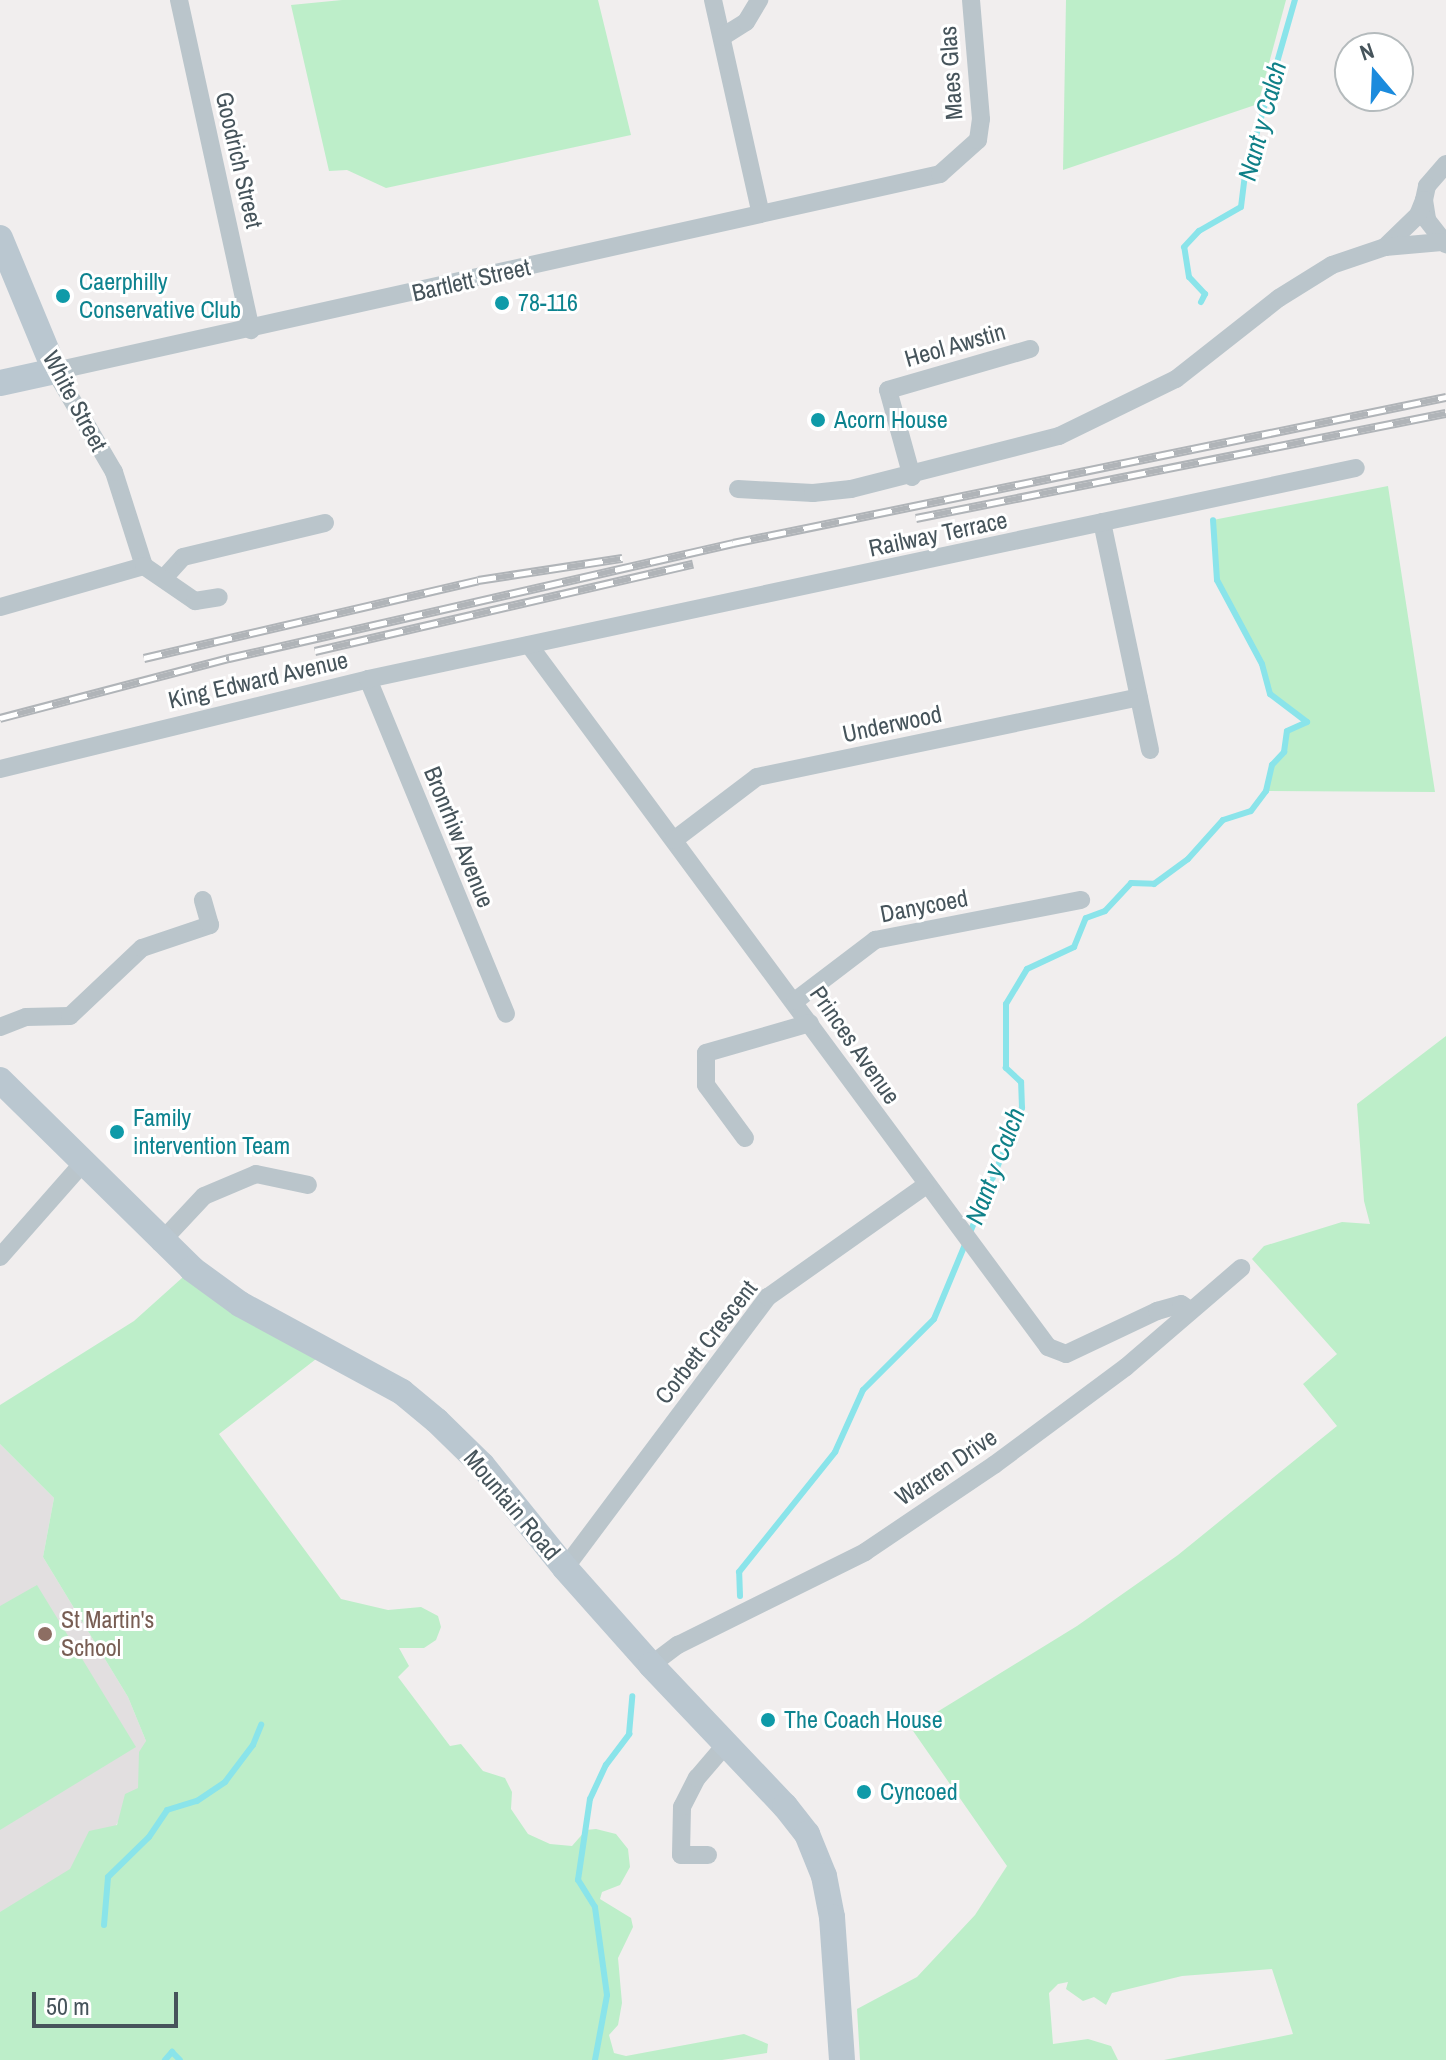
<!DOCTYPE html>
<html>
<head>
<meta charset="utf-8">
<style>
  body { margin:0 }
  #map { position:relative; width:1446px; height:2060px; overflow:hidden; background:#f1eeee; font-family:"Archivo Narrow",sans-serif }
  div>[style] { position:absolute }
  .education>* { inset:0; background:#e2dfe0 }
  .green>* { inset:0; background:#bdeec9 }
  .stream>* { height:6px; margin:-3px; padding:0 3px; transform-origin:3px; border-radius:3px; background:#8ae4ea }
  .street>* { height:18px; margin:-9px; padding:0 9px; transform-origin:9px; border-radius:9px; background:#bac5cb }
  .secondary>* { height:26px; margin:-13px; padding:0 13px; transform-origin:13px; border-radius:13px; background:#bac7d0 }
  .rail>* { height:9px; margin-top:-4.5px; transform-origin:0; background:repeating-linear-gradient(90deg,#fff 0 18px,#b0b4b8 0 36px); box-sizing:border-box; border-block:2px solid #b0b4b8 }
  .dots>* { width:22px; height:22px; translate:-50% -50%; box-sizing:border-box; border:4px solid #fff; border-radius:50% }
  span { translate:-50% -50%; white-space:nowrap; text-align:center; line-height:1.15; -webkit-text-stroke:6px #fff; paint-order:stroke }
  .street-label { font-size:24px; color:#46545b }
  .culture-label { font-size:24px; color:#0d838f }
  .left { translate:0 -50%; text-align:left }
  .education-label { font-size:24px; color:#785e54 }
  .water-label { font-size:26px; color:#0f8088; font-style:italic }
  .north { position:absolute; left:1334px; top:32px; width:80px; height:80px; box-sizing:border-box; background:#fff; border:2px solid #b5bbbd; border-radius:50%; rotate:341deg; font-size:22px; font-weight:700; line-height:32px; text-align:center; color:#46545b }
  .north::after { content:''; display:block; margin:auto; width:28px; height:36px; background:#1b8bdd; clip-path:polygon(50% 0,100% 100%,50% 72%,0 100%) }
  .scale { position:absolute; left:32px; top:1992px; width:146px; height:36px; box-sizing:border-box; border:4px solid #46545b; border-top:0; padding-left:10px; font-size:24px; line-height:28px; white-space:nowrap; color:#46545b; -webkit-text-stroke:6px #fff; paint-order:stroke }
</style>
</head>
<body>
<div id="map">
  <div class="education">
    <div style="clip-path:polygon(0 1444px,54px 1498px,43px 1557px,128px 1697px,146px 1741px,138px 1789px,85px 1876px,0 1924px)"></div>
  </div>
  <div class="green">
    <div style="clip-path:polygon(342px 0,598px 0,631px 135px,386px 188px,347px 170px,329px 171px,291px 5px)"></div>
    <div style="clip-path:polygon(1066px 0,1286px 0,1258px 104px,1063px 170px)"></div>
    <div style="clip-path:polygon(1388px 486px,1435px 792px,1266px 791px,1272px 765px,1284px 752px,1287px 731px,1306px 722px,1270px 694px,1262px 664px,1217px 580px,1213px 520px)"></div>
    <div style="clip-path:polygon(1446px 1036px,1446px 2060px,1164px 2060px,1293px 2034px,1272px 1969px,1182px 1976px,1112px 1993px,1106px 2005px,1094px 1997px,1083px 2001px,1066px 1989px,1068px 1982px,1058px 1984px,1049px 1993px,1053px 2044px,1088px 2039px,1111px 2046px,1118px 2060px,860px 2060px,857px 2009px,917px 1977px,975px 1915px,1007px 1866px,911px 1728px,1077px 1626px,1178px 1555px,1337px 1426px,1303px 1384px,1337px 1354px,1252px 1259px,1264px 1246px,1342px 1222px,1370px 1224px,1364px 1201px,1357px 1104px)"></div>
    <div style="clip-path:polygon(192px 1269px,329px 1349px,219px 1434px,341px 1599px,388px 1610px,421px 1607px,438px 1616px,441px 1627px,436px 1640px,424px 1648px,399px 1648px,409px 1666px,398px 1677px,450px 1746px,461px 1744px,483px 1771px,505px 1778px,512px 1792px,511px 1809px,528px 1834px,550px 1844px,572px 1846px,586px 1830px,596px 1829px,616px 1834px,628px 1849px,630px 1867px,620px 1885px,602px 1892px,600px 1899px,631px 1918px,633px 1927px,618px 1958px,622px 2003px,618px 2025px,609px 2035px,614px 2053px,626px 2056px,744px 2034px,768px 2044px,767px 2053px,722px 2060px,0 2060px,0 1912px,70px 1869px,89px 1831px,117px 1825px,125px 1794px,138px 1788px,139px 1752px,146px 1741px,128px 1697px,43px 1557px,54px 1498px,0 1444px,0 1405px,134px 1321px)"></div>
    <div style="clip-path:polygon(37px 1585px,136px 1747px,0 1830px,0 1606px)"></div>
  </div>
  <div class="stream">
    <div style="left:1201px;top:302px;width:9px;rotate:-63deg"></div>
    <div style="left:1205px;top:294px;width:23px;rotate:-133deg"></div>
    <div style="left:1189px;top:277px;width:30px;rotate:-99deg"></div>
    <div style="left:1184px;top:247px;width:22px;rotate:-47deg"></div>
    <div style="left:1199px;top:231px;width:48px;rotate:-29.7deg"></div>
    <div style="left:1241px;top:207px;width:33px;rotate:-83deg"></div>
    <div style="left:1245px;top:174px;width:181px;rotate:-74deg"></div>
    <div style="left:740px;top:1596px;width:24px;rotate:-92deg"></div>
    <div style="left:739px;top:1572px;width:154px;rotate:-51.3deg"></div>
    <div style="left:835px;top:1452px;width:68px;rotate:-65.7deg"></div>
    <div style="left:863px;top:1390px;width:100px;rotate:-45deg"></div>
    <div style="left:934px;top:1319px;width:229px;rotate:-67.4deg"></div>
    <div style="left:1022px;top:1108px;width:26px;rotate:-92deg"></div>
    <div style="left:1021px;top:1082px;width:21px;rotate:-137deg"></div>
    <div style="left:1006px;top:1068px;width:64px;rotate:-90deg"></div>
    <div style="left:1006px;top:1004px;width:41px;rotate:-59deg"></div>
    <div style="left:1027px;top:969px;width:52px;rotate:-25.1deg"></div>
    <div style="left:1074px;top:947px;width:31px;rotate:-68deg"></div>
    <div style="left:1086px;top:918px;width:20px;rotate:-20deg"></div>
    <div style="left:1105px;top:911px;width:38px;rotate:-47deg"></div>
    <div style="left:1131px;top:883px;width:23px;rotate:2deg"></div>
    <div style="left:1154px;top:884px;width:42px;rotate:-36.3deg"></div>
    <div style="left:1188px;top:859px;width:52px;rotate:-48.1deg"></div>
    <div style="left:1223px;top:820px;width:29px;rotate:-18deg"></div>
    <div style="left:1251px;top:811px;width:25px;rotate:-53deg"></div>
    <div style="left:1266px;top:791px;width:27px;rotate:-77deg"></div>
    <div style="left:1272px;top:765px;width:18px;rotate:-47deg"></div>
    <div style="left:1284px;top:752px;width:21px;rotate:-82deg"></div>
    <div style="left:1287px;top:731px;width:22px;rotate:-24deg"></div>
    <div style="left:1307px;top:722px;width:46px;rotate:-142.9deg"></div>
    <div style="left:1270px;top:694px;width:31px;rotate:-105deg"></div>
    <div style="left:1262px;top:664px;width:95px;rotate:-118.2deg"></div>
    <div style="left:1217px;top:580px;width:60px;rotate:-93.8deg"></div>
    <div style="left:104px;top:1925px;width:48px;rotate:-85.2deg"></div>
    <div style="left:108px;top:1877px;width:57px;rotate:-44.3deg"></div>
    <div style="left:149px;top:1837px;width:32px;rotate:-56deg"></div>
    <div style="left:167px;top:1810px;width:31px;rotate:-17deg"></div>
    <div style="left:197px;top:1801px;width:34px;rotate:-34deg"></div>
    <div style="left:225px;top:1782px;width:46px;rotate:-52.9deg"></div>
    <div style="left:253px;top:1745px;width:22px;rotate:-68deg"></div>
    <div style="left:165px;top:2060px;width:11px;rotate:-49deg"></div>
    <div style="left:172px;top:2052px;width:11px;rotate:45deg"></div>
    <div style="left:595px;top:2060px;width:66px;rotate:-79.5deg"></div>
    <div style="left:607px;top:1995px;width:89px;rotate:-97.8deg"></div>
    <div style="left:595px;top:1907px;width:32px;rotate:-122deg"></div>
    <div style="left:578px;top:1880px;width:82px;rotate:-81.6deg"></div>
    <div style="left:590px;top:1799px;width:38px;rotate:-65deg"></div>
    <div style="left:606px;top:1765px;width:39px;rotate:-53deg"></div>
    <div style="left:629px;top:1734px;width:38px;rotate:-85deg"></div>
  </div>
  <div class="street">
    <div style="left:179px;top:0;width:338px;rotate:77.7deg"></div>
    <div style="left:713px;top:0;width:219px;rotate:77.4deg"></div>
    <div style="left:722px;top:37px;width:28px;rotate:-32deg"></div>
    <div style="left:746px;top:22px;width:26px;rotate:-59deg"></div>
    <div style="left:1446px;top:164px;width:29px;rotate:131deg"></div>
    <div style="left:1427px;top:186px;width:14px;rotate:102deg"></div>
    <div style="left:1424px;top:200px;width:20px;rotate:81deg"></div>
    <div style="left:1427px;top:220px;width:31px;rotate:52deg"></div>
    <div style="left:1385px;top:247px;width:46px;rotate:-44.1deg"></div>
    <div style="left:1418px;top:215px;width:16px;rotate:-68deg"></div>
    <div style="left:912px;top:477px;width:90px;rotate:-105.4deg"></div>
    <div style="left:888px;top:390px;width:148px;rotate:-16.1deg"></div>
    <div style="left:738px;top:489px;width:75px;rotate:3.1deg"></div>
    <div style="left:813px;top:493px;width:38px;rotate:-6deg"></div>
    <div style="left:851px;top:489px;width:215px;rotate:-14.3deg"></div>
    <div style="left:1059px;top:436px;width:130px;rotate:-26deg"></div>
    <div style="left:1176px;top:379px;width:131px;rotate:-38.2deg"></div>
    <div style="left:1279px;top:298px;width:62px;rotate:-31.9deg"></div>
    <div style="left:1332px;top:265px;width:56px;rotate:-18.8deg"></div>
    <div style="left:1385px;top:247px;width:57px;rotate:-5deg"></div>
    <div style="left:1102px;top:522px;width:233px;rotate:78.1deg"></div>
    <div style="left:144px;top:566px;width:99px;rotate:-107.7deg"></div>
    <div style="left:114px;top:472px;width:117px;rotate:-120.3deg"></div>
    <div style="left:55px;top:371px;width:907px;rotate:-12.55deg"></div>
    <div style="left:940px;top:174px;width:51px;rotate:-41.8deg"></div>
    <div style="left:978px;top:140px;width:21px;rotate:-82deg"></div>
    <div style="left:981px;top:119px;width:119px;rotate:-94.8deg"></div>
    <div style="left:164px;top:578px;width:28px;rotate:-48deg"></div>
    <div style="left:183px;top:557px;width:146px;rotate:-13.5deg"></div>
    <div style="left:0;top:607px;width:150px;rotate:-15.9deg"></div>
    <div style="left:144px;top:566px;width:62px;rotate:34.5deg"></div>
    <div style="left:195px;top:601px;width:24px;rotate:-9deg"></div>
    <div style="left:529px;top:645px;width:873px;rotate:53.52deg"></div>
    <div style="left:1048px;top:1347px;width:19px;rotate:21deg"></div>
    <div style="left:1066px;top:1354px;width:101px;rotate:-25.3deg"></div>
    <div style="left:1157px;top:1311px;width:25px;rotate:-16deg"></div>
    <div style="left:1181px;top:1304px;width:11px;rotate:34deg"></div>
    <div style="left:368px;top:679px;width:362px;rotate:67.6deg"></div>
    <div style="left:0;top:769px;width:379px;rotate:-13.7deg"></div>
    <div style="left:368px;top:679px;width:1010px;rotate:-12.06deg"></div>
    <div style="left:674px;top:840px;width:104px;rotate:-37.2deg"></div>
    <div style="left:757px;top:777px;width:390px;rotate:-11.8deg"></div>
    <div style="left:795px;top:1001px;width:101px;rotate:-37.3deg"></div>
    <div style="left:875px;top:940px;width:210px;rotate:-11deg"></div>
    <div style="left:0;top:1027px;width:28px;rotate:-21deg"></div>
    <div style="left:26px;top:1017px;width:44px;rotate:-1.3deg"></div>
    <div style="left:70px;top:1016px;width:99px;rotate:-43.4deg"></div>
    <div style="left:142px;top:948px;width:72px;rotate:-18.7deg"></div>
    <div style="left:210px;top:925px;width:26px;rotate:-106deg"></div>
    <div style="left:745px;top:1138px;width:66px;rotate:-126.3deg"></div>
    <div style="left:706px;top:1085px;width:32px;rotate:-90deg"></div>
    <div style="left:706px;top:1053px;width:108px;rotate:-16.1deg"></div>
    <div style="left:160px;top:1243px;width:64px;rotate:-46.9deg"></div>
    <div style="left:204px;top:1196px;width:56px;rotate:-22.9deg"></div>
    <div style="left:256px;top:1174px;width:53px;rotate:11.9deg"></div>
    <div style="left:0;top:1257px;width:125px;rotate:-48.6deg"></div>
    <div style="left:565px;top:1568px;width:339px;rotate:-53.2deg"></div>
    <div style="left:768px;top:1297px;width:192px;rotate:-35.3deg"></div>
    <div style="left:651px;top:1665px;width:34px;rotate:-37deg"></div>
    <div style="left:678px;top:1645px;width:209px;rotate:-26.4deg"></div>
    <div style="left:865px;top:1552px;width:156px;rotate:-34deg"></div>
    <div style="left:994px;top:1465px;width:164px;rotate:-36.6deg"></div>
    <div style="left:1126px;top:1367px;width:152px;rotate:-40.7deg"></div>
    <div style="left:708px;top:1855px;width:27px;rotate:180deg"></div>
    <div style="left:681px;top:1855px;width:48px;rotate:-88.8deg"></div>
    <div style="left:682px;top:1807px;width:33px;rotate:-63deg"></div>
    <div style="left:697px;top:1778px;width:45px;rotate:-49.5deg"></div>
  </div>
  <div class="secondary">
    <div style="left:0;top:238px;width:144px;rotate:67.5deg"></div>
    <div style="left:55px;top:371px;width:56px;rotate:167.7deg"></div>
    <div style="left:0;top:1080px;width:269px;rotate:44.5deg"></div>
    <div style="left:192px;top:1269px;width:59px;rotate:36.1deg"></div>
    <div style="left:240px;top:1304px;width:184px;rotate:28.5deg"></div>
    <div style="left:402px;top:1392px;width:45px;rotate:39.6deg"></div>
    <div style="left:437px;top:1421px;width:63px;rotate:44.4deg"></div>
    <div style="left:482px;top:1465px;width:132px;rotate:51.1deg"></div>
    <div style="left:565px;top:1568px;width:130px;rotate:48.4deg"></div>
    <div style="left:651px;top:1665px;width:195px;rotate:46.5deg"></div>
    <div style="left:785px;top:1806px;width:36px;rotate:52deg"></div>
    <div style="left:807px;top:1834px;width:45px;rotate:68deg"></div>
    <div style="left:824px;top:1876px;width:42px;rotate:79deg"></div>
    <div style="left:832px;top:1917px;width:143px;rotate:86deg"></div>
  </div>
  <div class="rail">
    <div style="left:916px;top:518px;width:540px;rotate:-11.21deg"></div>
    <div style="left:315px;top:651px;width:388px;rotate:-13deg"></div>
    <div style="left:144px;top:658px;width:343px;rotate:-13.1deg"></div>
    <div style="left:478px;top:580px;width:146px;rotate:-8.7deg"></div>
    <div style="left:0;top:718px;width:237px;rotate:-14.7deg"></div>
    <div style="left:229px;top:658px;width:517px;rotate:-12.85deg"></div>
    <div style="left:733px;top:543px;width:728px;rotate:-11.57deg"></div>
  </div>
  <div class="dots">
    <div style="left:63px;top:296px;background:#0f9aa8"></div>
    <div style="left:502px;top:303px;background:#0f9aa8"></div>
    <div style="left:818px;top:420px;background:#0f9aa8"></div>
    <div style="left:117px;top:1132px;background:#0f9aa8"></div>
    <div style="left:45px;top:1634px;background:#8d6e63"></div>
    <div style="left:768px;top:1720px;background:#0f9aa8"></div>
    <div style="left:864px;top:1792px;background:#0f9aa8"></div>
  </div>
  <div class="street-label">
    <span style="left:951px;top:73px;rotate:-94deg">Maes Glas</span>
    <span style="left:239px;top:160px;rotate:77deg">Goodrich Street</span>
    <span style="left:471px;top:280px;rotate:-13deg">Bartlett Street</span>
    <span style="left:955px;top:345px;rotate:-16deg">Heol Awstin</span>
    <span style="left:75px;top:401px;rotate:62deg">White Street</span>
    <span style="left:938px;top:534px;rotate:-12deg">Railway Terrace</span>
    <span style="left:258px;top:680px;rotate:-13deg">King Edward Avenue</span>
    <span style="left:892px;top:724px;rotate:-12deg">Underwood</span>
    <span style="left:459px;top:837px;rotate:68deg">Bronrhiw Avenue</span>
    <span style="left:924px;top:906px;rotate:-11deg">Danycoed</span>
    <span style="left:855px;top:1045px;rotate:55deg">Princes Avenue</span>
    <span style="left:706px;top:1342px;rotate:-52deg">Corbett Crescent</span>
    <span style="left:946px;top:1467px;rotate:-34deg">Warren Drive</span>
    <span style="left:512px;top:1505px;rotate:50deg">Mountain Road</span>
  </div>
  <div class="culture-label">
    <span class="left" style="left:79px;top:296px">Caerphilly<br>Conservative Club</span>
    <span class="left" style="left:518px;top:303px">78-116</span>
    <span class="left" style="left:834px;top:420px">Acorn House</span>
    <span class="left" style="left:133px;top:1132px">Family<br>intervention Team</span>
    <span class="left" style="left:784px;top:1720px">The Coach House</span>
    <span class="left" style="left:880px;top:1792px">Cyncoed</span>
  </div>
  <div class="education-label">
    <span class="left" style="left:61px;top:1634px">St Martin's<br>School</span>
  </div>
  <div class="water-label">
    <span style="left:1262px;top:121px;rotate:-75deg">Nant y Calch</span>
    <span style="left:995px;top:1166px;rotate:-69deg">Nant y Calch</span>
  </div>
  <div class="north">N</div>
  <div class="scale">50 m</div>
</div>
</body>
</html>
